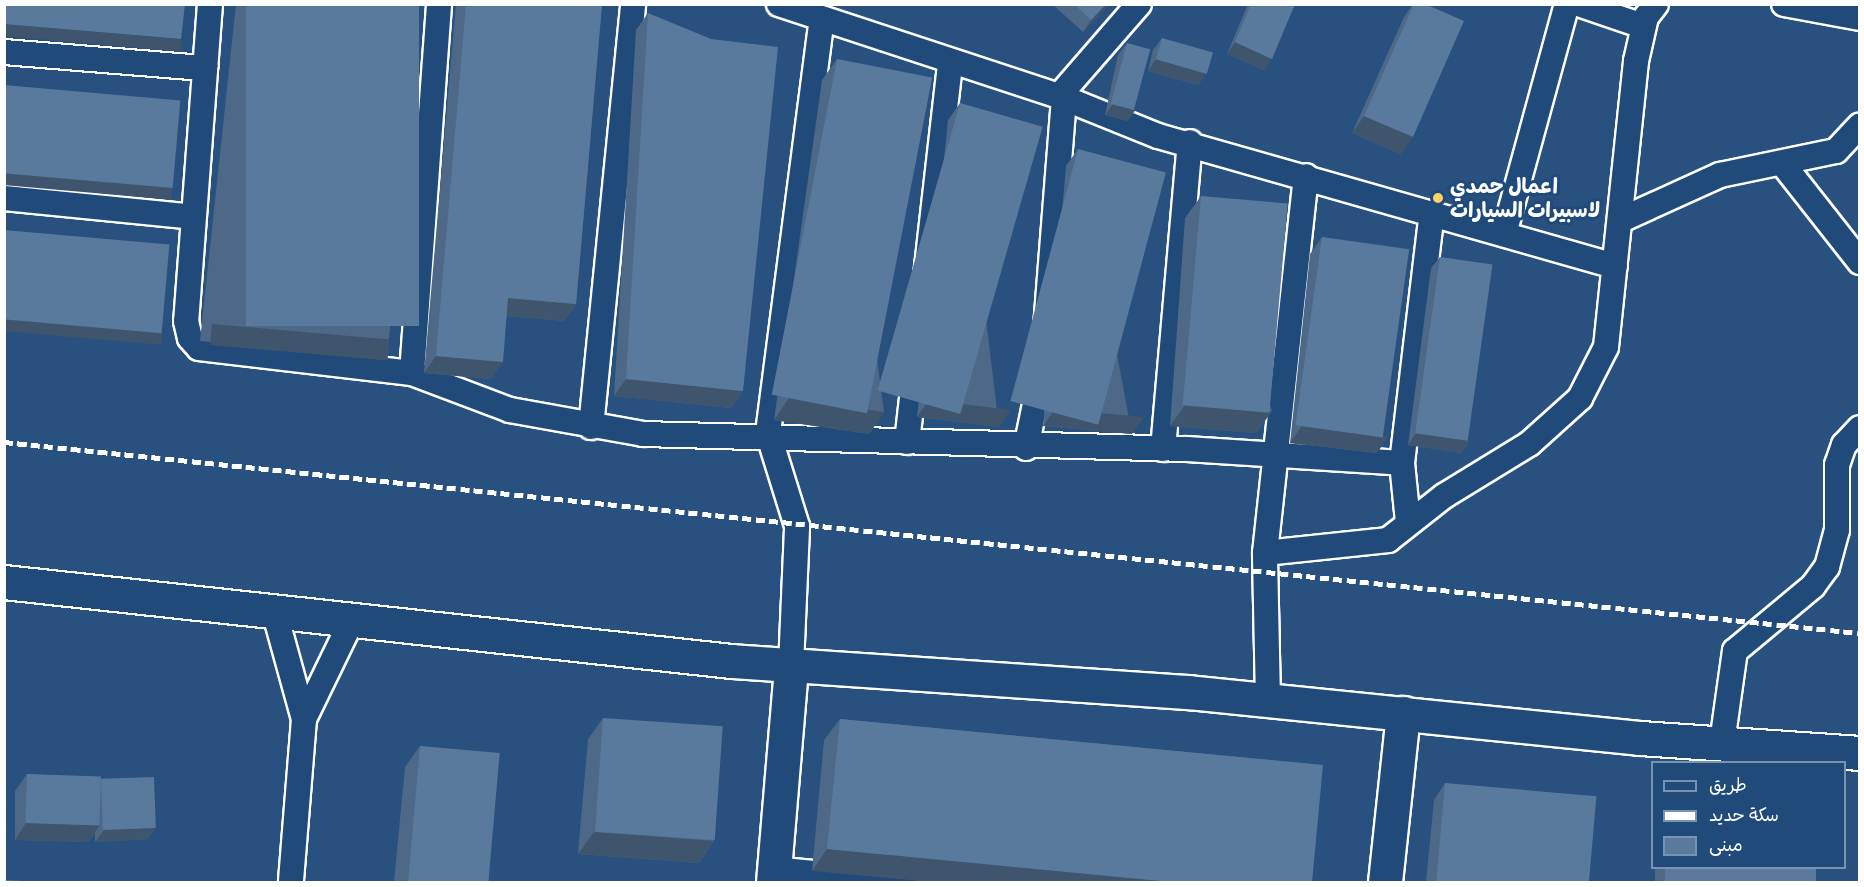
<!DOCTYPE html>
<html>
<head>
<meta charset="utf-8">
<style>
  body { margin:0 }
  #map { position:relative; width:1864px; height:887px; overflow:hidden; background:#28517f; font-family:Itim,"Playpen Sans Arabic",sans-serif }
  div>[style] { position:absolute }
  .roads { filter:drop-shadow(2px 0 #fff) drop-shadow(-2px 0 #fff) drop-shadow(0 2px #fff) drop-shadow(0 -2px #fff) }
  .street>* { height:24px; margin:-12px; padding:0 12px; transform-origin:12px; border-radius:12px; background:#1f4a7a }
  .secondary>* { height:33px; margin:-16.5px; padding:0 16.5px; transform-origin:16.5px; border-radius:16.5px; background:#1f4a7a }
  .rail>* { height:4.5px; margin-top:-2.25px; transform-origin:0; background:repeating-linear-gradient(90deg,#fff 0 9px,transparent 0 13.5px) }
  .wall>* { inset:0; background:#4d6987; transform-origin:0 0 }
  .shaded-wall>* { inset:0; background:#3f556e; transform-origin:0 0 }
  .building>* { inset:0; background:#5a7a9d; transform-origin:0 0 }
  .dots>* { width:16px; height:16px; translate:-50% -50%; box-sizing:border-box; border:3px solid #1f4a7a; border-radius:50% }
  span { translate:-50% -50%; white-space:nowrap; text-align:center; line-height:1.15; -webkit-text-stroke:6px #1f4a7a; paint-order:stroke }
  .poi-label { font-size:21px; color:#fff; font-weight:700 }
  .left { translate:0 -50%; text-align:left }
  .frame { position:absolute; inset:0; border:6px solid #fff; pointer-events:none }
  .legend { position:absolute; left:1651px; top:761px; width:195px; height:108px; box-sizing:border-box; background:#1f4a7a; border:2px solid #7992af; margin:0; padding:8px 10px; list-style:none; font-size:18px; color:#fff }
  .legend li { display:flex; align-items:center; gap:12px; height:30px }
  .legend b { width:30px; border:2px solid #7992af }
</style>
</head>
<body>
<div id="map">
  <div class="roads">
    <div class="street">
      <div style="left:210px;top:4px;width:318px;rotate:94.3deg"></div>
      <div style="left:186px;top:321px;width:17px;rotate:77deg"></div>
      <div style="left:190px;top:338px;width:13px;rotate:48deg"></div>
      <div style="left:199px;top:348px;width:214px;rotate:6.7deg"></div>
      <div style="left:412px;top:373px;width:105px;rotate:20.7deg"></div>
      <div style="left:510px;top:410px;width:135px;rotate:10.2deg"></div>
      <div style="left:643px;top:434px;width:544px;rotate:1.58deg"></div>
      <div style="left:1187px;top:449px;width:215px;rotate:3.7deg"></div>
      <div style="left:779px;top:4px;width:295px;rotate:18.2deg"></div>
      <div style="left:1059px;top:96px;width:107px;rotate:22deg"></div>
      <div style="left:1158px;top:136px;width:475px;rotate:15.9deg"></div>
      <div style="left:1578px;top:4px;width:69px;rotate:18.7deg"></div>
      <div style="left:1784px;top:4px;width:77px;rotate:10.4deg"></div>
      <div style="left:4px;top:52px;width:202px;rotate:4.6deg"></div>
      <div style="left:1059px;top:96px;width:122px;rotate:-49deg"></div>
      <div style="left:1782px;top:163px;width:126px;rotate:51.8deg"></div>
      <div style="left:4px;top:198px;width:190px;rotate:5.7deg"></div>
      <div style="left:1623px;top:219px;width:107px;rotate:-24.4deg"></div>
      <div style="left:1720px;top:175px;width:118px;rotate:-11.7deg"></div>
      <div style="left:1836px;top:151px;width:35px;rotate:-47deg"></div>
      <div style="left:1504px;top:234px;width:238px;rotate:-74.7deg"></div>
      <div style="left:412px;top:373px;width:370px;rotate:-85.8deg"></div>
      <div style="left:591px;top:427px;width:425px;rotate:-84.3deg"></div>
      <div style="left:907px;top:442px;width:380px;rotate:-83.5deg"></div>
      <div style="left:1026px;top:448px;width:85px;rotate:-78.4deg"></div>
      <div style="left:1043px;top:365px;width:267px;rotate:-85.5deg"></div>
      <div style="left:1163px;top:449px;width:308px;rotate:-85deg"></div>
      <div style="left:1408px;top:522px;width:59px;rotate:-95.8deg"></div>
      <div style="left:1402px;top:463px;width:252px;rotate:-83.2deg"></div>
      <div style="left:1265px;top:553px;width:124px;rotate:-6deg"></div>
      <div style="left:1388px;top:540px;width:71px;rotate:-38.2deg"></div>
      <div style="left:1444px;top:496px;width:100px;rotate:-31.5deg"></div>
      <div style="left:1529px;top:444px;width:69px;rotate:-42deg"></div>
      <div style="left:1580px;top:398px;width:57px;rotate:-63deg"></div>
      <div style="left:1606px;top:347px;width:288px;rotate:-84deg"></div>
      <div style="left:1636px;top:61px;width:45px;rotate:-77.2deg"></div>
      <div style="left:1646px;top:17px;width:16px;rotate:-52deg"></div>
      <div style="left:275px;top:614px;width:109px;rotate:74.6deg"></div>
      <div style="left:304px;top:719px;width:164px;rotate:94.6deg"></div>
      <div style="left:791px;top:666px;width:140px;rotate:-87.5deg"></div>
      <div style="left:797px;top:526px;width:97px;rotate:-107.3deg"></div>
      <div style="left:768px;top:433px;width:417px;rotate:-82.6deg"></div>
      <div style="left:1268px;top:700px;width:147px;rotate:-91.2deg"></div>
      <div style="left:1265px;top:553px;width:379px;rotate:-83.8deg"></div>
      <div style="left:304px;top:719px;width:108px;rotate:-64.1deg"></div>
      <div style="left:1722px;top:743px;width:93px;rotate:-82deg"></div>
      <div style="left:1735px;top:651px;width:102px;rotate:-39.8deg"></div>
      <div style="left:1813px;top:586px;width:24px;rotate:-54deg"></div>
      <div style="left:1827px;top:567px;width:38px;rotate:-75deg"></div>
      <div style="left:1837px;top:530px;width:65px;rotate:-90deg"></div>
      <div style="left:1837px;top:465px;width:21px;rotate:-71deg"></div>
      <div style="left:1844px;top:445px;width:23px;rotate:-47deg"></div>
      <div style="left:774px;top:869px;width:134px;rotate:5.6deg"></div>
    </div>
    <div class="secondary">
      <div style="left:4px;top:582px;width:731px;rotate:6.2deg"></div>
      <div style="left:731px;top:661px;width:458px;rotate:3.9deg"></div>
      <div style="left:1188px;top:692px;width:454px;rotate:5.8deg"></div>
      <div style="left:1640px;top:738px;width:221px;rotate:3.9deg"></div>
      <div style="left:773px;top:882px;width:217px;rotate:-85.2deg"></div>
      <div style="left:1385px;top:882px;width:170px;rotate:-83.9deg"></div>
    </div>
  </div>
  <div class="rail">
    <div style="left:4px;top:442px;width:1866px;rotate:5.88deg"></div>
  </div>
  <div class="wall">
    <div style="clip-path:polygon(236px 4px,419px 4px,389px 338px,377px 355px,200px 341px)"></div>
    <div style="clip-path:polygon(456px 4px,602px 4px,576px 304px,564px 321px,507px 316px,491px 379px,424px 373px)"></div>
    <div style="clip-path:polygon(1052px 4px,1109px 4px,1083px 32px)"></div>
    <div style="clip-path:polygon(1248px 4px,1295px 4px,1264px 70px,1227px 54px)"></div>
    <div style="clip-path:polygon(1413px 4px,1425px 4px,1401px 154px,1352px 133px,1404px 17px)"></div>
    <div style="clip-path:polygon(648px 13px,743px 391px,731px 408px,614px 396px,636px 30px)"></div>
    <div style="clip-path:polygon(1162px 38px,1206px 74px,1198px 85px,1148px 71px,1153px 50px)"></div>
    <div style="clip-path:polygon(1127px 43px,1128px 121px,1105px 115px,1118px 55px)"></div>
    <div style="clip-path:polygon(837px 59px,884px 412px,869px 434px,774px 420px,822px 80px)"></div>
    <div style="clip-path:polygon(960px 103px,999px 427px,917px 417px,948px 120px)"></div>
    <div style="clip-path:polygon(1078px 149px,1132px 434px,1043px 426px,1066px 166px)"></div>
    <div style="clip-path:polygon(1201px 196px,1272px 411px,1256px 433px,1170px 426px,1185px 218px)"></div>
    <div style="clip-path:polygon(1322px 237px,1377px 453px,1290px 443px,1310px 254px)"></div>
    <div style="clip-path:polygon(1440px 257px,1462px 453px,1408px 445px,1431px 268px)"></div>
    <div style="clip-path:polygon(603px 718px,714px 841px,699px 863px,578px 854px,588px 739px)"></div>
    <div style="clip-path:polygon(840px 719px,1323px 765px,812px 871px,824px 740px)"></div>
    <div style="clip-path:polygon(420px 746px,487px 882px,394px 882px,405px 767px)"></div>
    <div style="clip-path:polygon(27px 774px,101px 780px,148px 839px,95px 842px,95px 833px,88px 842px,15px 840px,15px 791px)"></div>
    <div style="clip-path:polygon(1445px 783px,1588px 882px,1426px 882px,1434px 800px)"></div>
    <div style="left:1655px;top:867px;width:161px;height:15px"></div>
  </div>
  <div class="shaded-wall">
    <div style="clip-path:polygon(1106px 4px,1109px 4px,1083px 32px,1091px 20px)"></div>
    <div style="left:4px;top:24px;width:178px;height:12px;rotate:5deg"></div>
    <div style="clip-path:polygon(1235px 42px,1272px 59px,1264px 70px,1227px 54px)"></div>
    <div style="clip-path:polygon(1156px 59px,1206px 74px,1198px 85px,1148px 71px)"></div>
    <div style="clip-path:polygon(1113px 104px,1136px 109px,1128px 121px,1105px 115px)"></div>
    <div style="clip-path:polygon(1364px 116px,1413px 137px,1401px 154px,1352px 133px)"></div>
    <div style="left:4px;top:173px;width:169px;height:12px;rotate:5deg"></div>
    <div style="clip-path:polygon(508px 298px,576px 304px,564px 321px,496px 315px)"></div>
    <div style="left:4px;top:319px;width:159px;height:12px;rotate:5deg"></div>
    <div style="left:212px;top:324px;width:178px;height:21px;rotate:5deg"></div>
    <div style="clip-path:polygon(436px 356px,503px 362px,491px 379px,424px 373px)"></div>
    <div style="clip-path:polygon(626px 379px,743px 391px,731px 408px,614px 396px)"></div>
    <div style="clip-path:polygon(789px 398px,884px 412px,869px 434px,774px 420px)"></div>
    <div style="clip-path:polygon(929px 400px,1011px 410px,999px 427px,917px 417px)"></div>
    <div style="clip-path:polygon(1185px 405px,1272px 411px,1256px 433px,1170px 426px)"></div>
    <div style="clip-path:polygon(1055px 409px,1144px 417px,1132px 434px,1043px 426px)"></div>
    <div style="clip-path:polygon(1302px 426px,1389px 436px,1377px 453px,1290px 443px)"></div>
    <div style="clip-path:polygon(1416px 433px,1470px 441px,1462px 453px,1408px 445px)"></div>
    <div style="clip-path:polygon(26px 823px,100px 825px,88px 842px,15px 840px)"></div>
    <div style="clip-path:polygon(156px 828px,148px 839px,95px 842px,104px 830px)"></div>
    <div style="clip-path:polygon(594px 832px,714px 841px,699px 863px,578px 854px)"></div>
    <div style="clip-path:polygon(827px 849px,1170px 882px,932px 882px,812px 871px)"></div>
  </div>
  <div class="building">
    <div style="clip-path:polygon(4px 4px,185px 4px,181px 39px,4px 24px)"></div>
    <div style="left:246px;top:4px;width:173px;height:322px"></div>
    <div style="clip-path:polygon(466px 4px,602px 4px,576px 304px,508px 298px,503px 362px,436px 356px)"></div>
    <div style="clip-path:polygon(1074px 4px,1106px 4px,1091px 20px)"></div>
    <div style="clip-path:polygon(1251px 4px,1295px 4px,1272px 59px,1235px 42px)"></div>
    <div style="clip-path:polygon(1414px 4px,1425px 4px,1464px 21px,1413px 137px,1364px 116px)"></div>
    <div style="clip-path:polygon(648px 13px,711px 39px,778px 47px,743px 391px,626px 379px)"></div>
    <div style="left:1162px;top:38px;width:53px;height:22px;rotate:16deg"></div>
    <div style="left:1127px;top:43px;width:24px;height:63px;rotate:15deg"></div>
    <div style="left:837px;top:59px;width:97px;height:342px;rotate:11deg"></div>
    <div style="left:4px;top:85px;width:177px;height:88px;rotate:5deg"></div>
    <div style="left:960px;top:103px;width:86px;height:299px;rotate:16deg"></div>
    <div style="left:1078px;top:149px;width:91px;height:261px;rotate:15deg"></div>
    <div style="left:1201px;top:196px;width:87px;height:210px;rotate:5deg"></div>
    <div style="left:4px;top:230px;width:166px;height:89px;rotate:5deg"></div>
    <div style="left:1322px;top:237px;width:88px;height:190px;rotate:8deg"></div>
    <div style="left:1440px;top:257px;width:53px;height:178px;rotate:8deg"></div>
    <div style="left:603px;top:718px;width:120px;height:114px;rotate:4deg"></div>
    <div style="clip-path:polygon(840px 719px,1323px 765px,1312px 882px,1170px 882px,827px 849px)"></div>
    <div style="left:420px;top:746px;width:80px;height:137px;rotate:5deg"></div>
    <div style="left:27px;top:774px;width:74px;height:49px;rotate:2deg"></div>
    <div style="left:154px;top:777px;width:51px;height:53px;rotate:88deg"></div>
    <div style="left:1445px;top:783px;width:152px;height:99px;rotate:5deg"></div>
    <div style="left:1665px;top:867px;width:151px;height:15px"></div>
    <div style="clip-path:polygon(4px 880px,43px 882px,4px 882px)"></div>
  </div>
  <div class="dots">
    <div style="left:1438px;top:198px;background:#ffd166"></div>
  </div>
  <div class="poi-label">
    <span class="left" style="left:1450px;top:198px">اعمال حمدي<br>لاسبيرات السيارات</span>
  </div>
  <div class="frame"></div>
  <ul class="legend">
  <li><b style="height:8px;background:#1f4a7a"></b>طريق</li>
  <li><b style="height:8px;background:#fff"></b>سكة حديد</li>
  <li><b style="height:16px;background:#5a7a9d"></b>مبنى</li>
  </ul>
</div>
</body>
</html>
